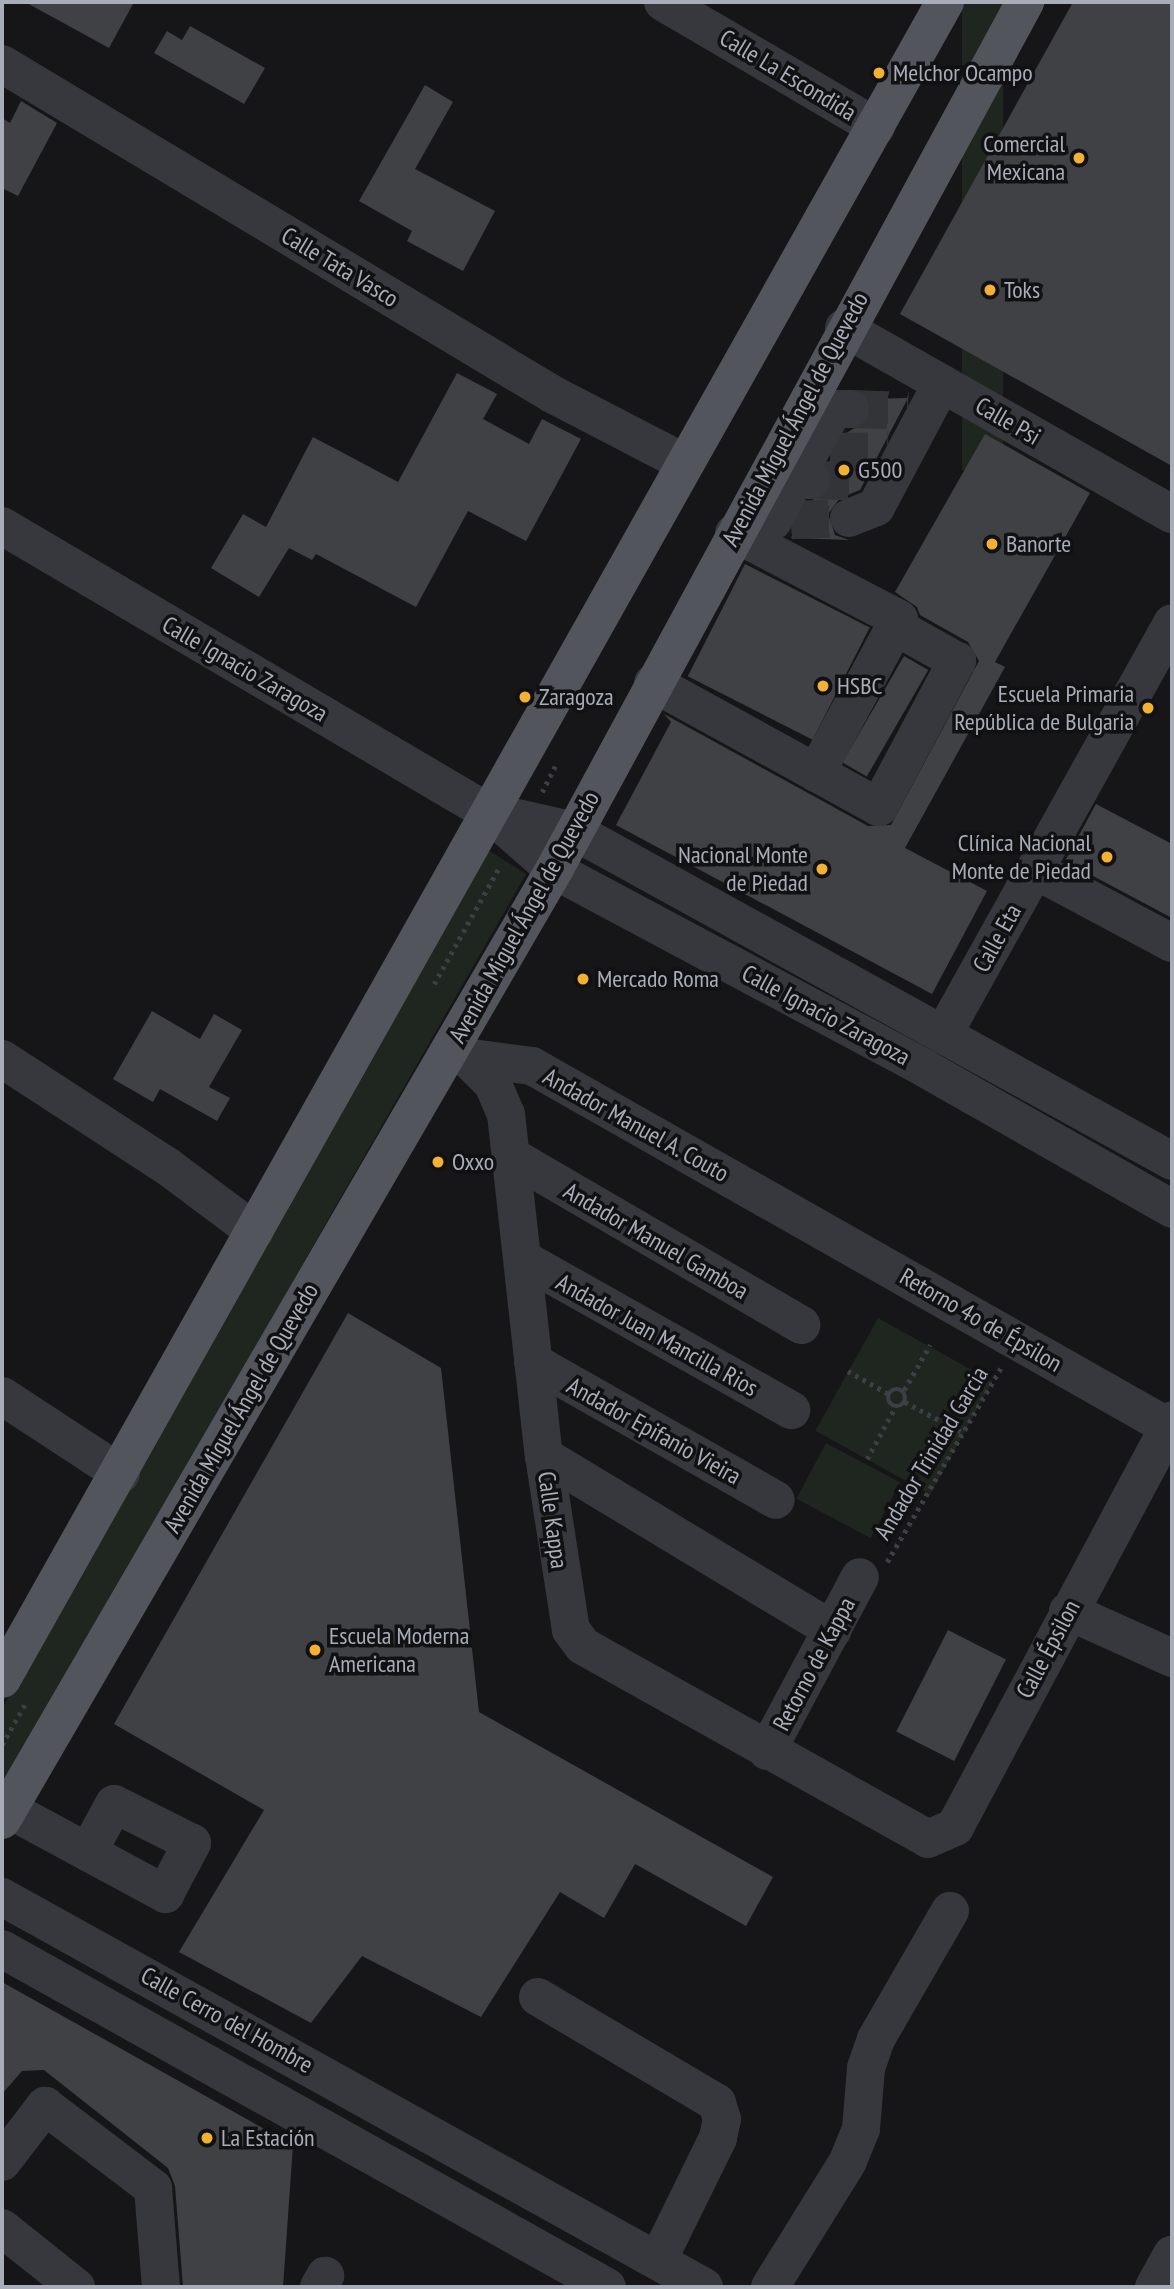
<!DOCTYPE html>
<html>
<head>
<meta charset="utf-8">
<style>
  body { margin:0 }
  #map { position:relative; width:1174px; height:2289px; overflow:hidden; background:#161618; font-family:"PT Sans Narrow",sans-serif }
  div>[style] { position:absolute }
  .green>* { inset:0; background:#1e261f; transform-origin:0 0 }
  .building>* { inset:0; background:#404145; transform-origin:0 0 }
  .minor-tunnel>* { height:38px; margin-top:-19px; transform-origin:0; background:repeating-linear-gradient(90deg,#333438 0 38px,transparent 0 57px) }
  .path>* { height:4.5px; margin-top:-2.25px; transform-origin:0; background:repeating-linear-gradient(90deg,#3d3f44 0 3.5px,transparent 0 8.5px) }
  .path>.ring { margin:-2.25px; padding:0; box-sizing:content-box; background:none; border:4.5px solid #3d3f44; border-radius:50% }
  .minor>* { height:38px; margin:-19px; padding:0 19px; transform-origin:19px; border-radius:19px; background:#37383d }
  .major>* { height:38px; margin:-19px; padding:0 19px; transform-origin:19px; border-radius:19px; background:#53555c }
  .dots>* { width:19px; height:19px; translate:-50% -50%; box-sizing:border-box; border:4px solid #111113; border-radius:50% }
  span { translate:-50% -50%; white-space:nowrap; text-align:center; line-height:1.15; -webkit-text-stroke:7px #111113; paint-order:stroke }
  .poi-label { font-size:24px; color:#a8adb8 }
  .left { translate:0 -50%; text-align:left }
  .right { translate:-100% -50%; text-align:right }
  .street-label { font-size:24px; color:#a8adb8 }
  .frame { position:absolute; inset:0; border:4px solid #a8adb8; pointer-events:none }
</style>
</head>
<body>
<div id="map">
  <div class="green">
    <div style="left:962px;top:2px;width:41px;height:468px"></div>
    <div style="clip-path:polygon(485px 848px,526px 874px,2px 1789px,2px 1709px)"></div>
    <div style="left:878px;top:1318px;width:131px;height:129px;rotate:29deg"></div>
    <div style="left:826px;top:1443px;width:84px;height:63px;rotate:28deg"></div>
  </div>
  <div class="building">
    <div style="clip-path:polygon(25px 2px,134px 2px,109px 48px)"></div>
    <div style="clip-path:polygon(1073px 2px,1172px 2px,1172px 466px,900px 314px)"></div>
    <div style="clip-path:polygon(190px 26px,265px 68px,244px 104px,154px 53px,167px 31px,182px 40px)"></div>
    <div style="clip-path:polygon(425px 85px,453px 102px,415px 169px,495px 211px,463px 271px,407px 241px,412px 231px,359px 201px)"></div>
    <div style="clip-path:polygon(21px 101px,57px 123px,18px 196px,2px 188px,2px 118px,10px 123px)"></div>
    <div style="clip-path:polygon(457px 373px,497px 394px,483px 419px,529px 444px,542px 419px,581px 439px,526px 541px,468px 511px,416px 607px,316px 554px,312px 560px,289px 548px,259px 597px,211px 568px,243px 514px,266px 527px,313px 437px,398px 482px)"></div>
    <div style="clip-path:polygon(908px 398px,860px 490px,840px 498px,828px 514px,835px 535px,849px 540px,791px 538px,807px 503px,830px 491px,833px 479px,827px 466px,846px 433px,869px 420px,869px 399px)"></div>
    <div style="clip-path:polygon(985px 434px,1090px 493px,995px 662px,1005px 667px,905px 848px,987px 891px,932px 994px,616px 825px,671px 722px,664px 714px,868px 826px,891px 825px,979px 661px,968px 642px,920px 615px,917px 607px,895px 592px)"></div>
    <div style="left:745px;top:564px;width:140px;height:126px;rotate:27deg"></div>
    <div style="left:904px;top:656px;width:28px;height:123px;rotate:30deg"></div>
    <div style="clip-path:polygon(1096px 804px,1172px 844px,1172px 918px,1065px 861px)"></div>
    <div style="clip-path:polygon(152px 1011px,200px 1039px,214px 1014px,242px 1030px,209px 1087px,230px 1098px,217px 1121px,160px 1089px,153px 1102px,113px 1079px)"></div>
    <div style="clip-path:polygon(348px 1313px,441px 1368px,479px 1712px,773px 1877px,746px 1926px,635px 1864px,604px 1918px,560px 1892px,481px 2017px,362px 1956px,311px 2023px,179px 1952px,264px 1810px,114px 1724px)"></div>
    <div style="left:948px;top:1630px;width:65px;height:114px;rotate:27deg"></div>
    <div style="clip-path:polygon(2px 1982px,293px 2145px,283px 2287px,183px 2287px,175px 2186px,168px 2168px,44px 2070px,22px 2071px,2px 2094px)"></div>
  </div>
  <div class="minor-tunnel">
    <div style="left:850px;top:409px;width:58px;rotate:2deg"></div>
    <div style="left:830px;top:452px;width:58px;rotate:-1deg"></div>
    <div style="left:811px;top:480px;width:58px;rotate:2deg"></div>
    <div style="left:791px;top:520px;width:58px;rotate:-2deg"></div>
  </div>
  <div class="path">
    <div style="left:542px;top:792px;width:30px;rotate:-63deg"></div>
    <div style="left:434px;top:984px;width:135px;rotate:-60.8deg"></div>
    <div style="left:848px;top:1371px;width:47px;rotate:29.3deg"></div>
    <div class="ring" style="left:888px;top:1389px;width:13.5px;height:13.5px"></div>
    <div style="left:904px;top:1390px;width:52px;rotate:-60deg"></div>
    <div style="left:905px;top:1402px;width:67px;rotate:27.7deg"></div>
    <div style="left:867px;top:1459px;width:57px;rotate:-61.6deg"></div>
    <div style="left:887px;top:1562px;width:225px;rotate:-59.6deg"></div>
    <div style="left:2px;top:1745px;width:47px;rotate:-60.7deg"></div>
  </div>
  <div class="minor">
    <div style="left:663px;top:2px;width:247px;rotate:30.4deg"></div>
    <div style="left:2px;top:64px;width:641px;rotate:30.96deg"></div>
    <div style="left:552px;top:394px;width:148px;rotate:27.4deg"></div>
    <div style="left:844px;top:328px;width:377px;rotate:29.6deg"></div>
    <div style="left:794px;top:480px;width:81px;rotate:-60.6deg"></div>
    <div style="left:834px;top:409px;width:16px"></div>
    <div style="left:849px;top:518px;width:29px;rotate:-22deg"></div>
    <div style="left:876px;top:507px;width:140px;rotate:-62deg"></div>
    <div style="left:773px;top:521px;width:46px;rotate:-62.9deg"></div>
    <div style="left:794px;top:480px;width:17px"></div>
    <div style="left:2px;top:526px;width:564px;rotate:30.48deg"></div>
    <div style="left:488px;top:812px;width:88px;rotate:41.3deg"></div>
    <div style="left:554px;top:870px;width:422px;rotate:28.1deg"></div>
    <div style="left:926px;top:1069px;width:283px;rotate:29.6deg"></div>
    <div style="left:734px;top:533px;width:186px;rotate:27.5deg"></div>
    <div style="left:899px;top:619px;width:175px;rotate:118.3deg"></div>
    <div style="left:653px;top:683px;width:258px;rotate:28.8deg"></div>
    <div style="left:879px;top:807px;width:166px;rotate:-61.9deg"></div>
    <div style="left:957px;top:661px;width:70px;rotate:-150.9deg"></div>
    <div style="left:490px;top:812px;width:86px;rotate:12.7deg"></div>
    <div style="left:574px;top:831px;width:683px;rotate:28.89deg"></div>
    <div style="left:1035px;top:870px;width:155px;rotate:28.1deg"></div>
    <div style="left:944px;top:1033px;width:469px;rotate:-60.9deg"></div>
    <div style="left:453px;top:1044px;width:57px;rotate:45deg"></div>
    <div style="left:493px;top:1084px;width:33px;rotate:67deg"></div>
    <div style="left:506px;top:1114px;width:344px;rotate:83.7deg"></div>
    <div style="left:544px;top:1456px;width:176px;rotate:81.2deg"></div>
    <div style="left:571px;top:1630px;width:20px;rotate:53deg"></div>
    <div style="left:583px;top:1646px;width:395px;rotate:29.2deg"></div>
    <div style="left:928px;top:1839px;width:30px;rotate:-24deg"></div>
    <div style="left:955px;top:1827px;width:461px;rotate:-61.9deg"></div>
    <div style="left:472px;top:1058px;width:61px;rotate:7.6deg"></div>
    <div style="left:532px;top:1066px;width:736px;rotate:29.56deg"></div>
    <div style="left:2px;top:1059px;width:197px;rotate:33deg"></div>
    <div style="left:167px;top:1166px;width:109px;rotate:36.8deg"></div>
    <div style="left:511px;top:1156px;width:336px;rotate:30.2deg"></div>
    <div style="left:523px;top:1259px;width:308px;rotate:29.4deg"></div>
    <div style="left:533px;top:1362px;width:279px;rotate:29.6deg"></div>
    <div style="left:2px;top:1396px;width:142px;rotate:33.2deg"></div>
    <div style="left:544px;top:1456px;width:337px;rotate:31.1deg"></div>
    <div style="left:1068px;top:1611px;width:114px;rotate:24.3deg"></div>
    <div style="left:767px;top:1751px;width:197px;rotate:-61.9deg"></div>
    <div style="left:8px;top:1809px;width:179px;rotate:28.4deg"></div>
    <div style="left:165px;top:1894px;width:58px;rotate:-62.1deg"></div>
    <div style="left:192px;top:1843px;width:87px;rotate:-153.4deg"></div>
    <div style="left:114px;top:1804px;width:55px;rotate:118.4deg"></div>
    <div style="left:2px;top:1897px;width:803px;rotate:29.05deg"></div>
    <div style="left:2px;top:1949px;width:693px;rotate:29.19deg"></div>
    <div style="left:538px;top:1997px;width:208px;rotate:30.6deg"></div>
    <div style="left:717px;top:2103px;width:17px;rotate:73deg"></div>
    <div style="left:722px;top:2119px;width:19px;rotate:102deg"></div>
    <div style="left:718px;top:2138px;width:136px;rotate:116.2deg"></div>
    <div style="left:2px;top:2162px;width:71px;rotate:-52.5deg"></div>
    <div style="left:45px;top:2106px;width:136px;rotate:37.2deg"></div>
    <div style="left:153px;top:2188px;width:99px;rotate:85.4deg"></div>
    <div style="left:2px;top:2228px;width:95px;rotate:38.6deg"></div>
    <div style="left:319px;top:2287px;width:13px;rotate:-61deg"></div>
    <div style="left:770px;top:2287px;width:148px;rotate:-58.2deg"></div>
    <div style="left:848px;top:2161px;width:35px;rotate:-68deg"></div>
    <div style="left:861px;top:2129px;width:61px;rotate:-85.3deg"></div>
    <div style="left:866px;top:2068px;width:31px;rotate:-71deg"></div>
    <div style="left:876px;top:2039px;width:148px;rotate:-60deg"></div>
    <div style="left:1154px;top:2287px;width:37px;rotate:-61deg"></div>
  </div>
  <div class="major">
    <div style="left:2px;top:1679px;width:1924px;rotate:-60.65deg"></div>
    <div style="left:2px;top:1820px;width:1099px;rotate:-59.84deg"></div>
    <div style="left:554px;top:870px;width:988px;rotate:-61.51deg"></div>
  </div>
  <div class="dots">
    <div style="left:879px;top:73px;background:#f2b134"></div>
    <div style="left:1079px;top:158px;background:#f2b134"></div>
    <div style="left:990px;top:290px;background:#f2b134"></div>
    <div style="left:844px;top:470px;background:#f2b134"></div>
    <div style="left:992px;top:544px;background:#f2b134"></div>
    <div style="left:823px;top:686px;background:#f2b134"></div>
    <div style="left:525px;top:697px;background:#f2b134"></div>
    <div style="left:1148px;top:708px;background:#f2b134"></div>
    <div style="left:1107px;top:857px;background:#f2b134"></div>
    <div style="left:822px;top:869px;background:#f2b134"></div>
    <div style="left:583px;top:979px;background:#f2b134"></div>
    <div style="left:438px;top:1162px;background:#f2b134"></div>
    <div style="left:315px;top:1650px;background:#f2b134"></div>
    <div style="left:207px;top:2138px;background:#f2b134"></div>
  </div>
  <div class="poi-label">
    <span class="left" style="left:893px;top:73px">Melchor Ocampo</span>
    <span class="right" style="left:1065px;top:158px">Comercial<br>Mexicana</span>
    <span class="left" style="left:1004px;top:290px">Toks</span>
    <span class="left" style="left:858px;top:470px">G500</span>
    <span class="left" style="left:1006px;top:544px">Banorte</span>
    <span class="left" style="left:837px;top:686px">HSBC</span>
    <span class="right" style="left:1134px;top:708px">Escuela Primaria<br>República de Bulgaria</span>
    <span class="left" style="left:539px;top:697px">Zaragoza</span>
    <span class="right" style="left:1091px;top:857px">Clínica Nacional<br>Monte de Piedad</span>
    <span class="right" style="left:808px;top:869px">Nacional Monte<br>de Piedad</span>
    <span class="left" style="left:597px;top:979px">Mercado Roma</span>
    <span class="left" style="left:452px;top:1162px">Oxxo</span>
    <span class="left" style="left:329px;top:1650px">Escuela Moderna<br>Americana</span>
    <span class="left" style="left:221px;top:2138px">La Estación</span>
  </div>
  <div class="street-label">
    <span style="left:788px;top:75px;rotate:31deg">Calle La Escondida</span>
    <span style="left:340px;top:267px;rotate:31deg">Calle Tata Vasco</span>
    <span style="left:795px;top:419px;rotate:-62deg">Avenida Miguel Ángel de Quevedo</span>
    <span style="left:1008px;top:421px;rotate:30deg">Calle Psi</span>
    <span style="left:245px;top:669px;rotate:30deg">Calle Ignacio Zaragoza</span>
    <span style="left:524px;top:917px;rotate:-61deg">Avenida Miguel Ángel de Quevedo</span>
    <span style="left:997px;top:938px;rotate:-61deg">Calle Eta</span>
    <span style="left:826px;top:1015px;rotate:28deg">Calle Ignacio Zaragoza</span>
    <span style="left:636px;top:1125px;rotate:29deg">Andador Manuel A. Couto</span>
    <span style="left:656px;top:1241px;rotate:30deg">Andador Manuel Gamboa</span>
    <span style="left:981px;top:1320px;rotate:30deg">Retorno 4o de Épsilon</span>
    <span style="left:657px;top:1335px;rotate:29deg">Andador Juan Mancilla Rios</span>
    <span style="left:241px;top:1408px;rotate:-60deg">Avenida Miguel Ángel de Quevedo</span>
    <span style="left:654px;top:1431px;rotate:29deg">Andador Epifanio Vieira</span>
    <span style="left:931px;top:1453px;rotate:-59deg">Andador Trinidad Garcia</span>
    <span style="left:553px;top:1520px;rotate:82deg">Calle Kappa</span>
    <span style="left:1048px;top:1649px;rotate:-62deg">Calle Épsilon</span>
    <span style="left:814px;top:1664px;rotate:-62deg">Retorno de Kappa</span>
    <span style="left:227px;top:2020px;rotate:29deg">Calle Cerro del Hombre</span>
  </div>
  <div class="frame"></div>
</div>
</body>
</html>
